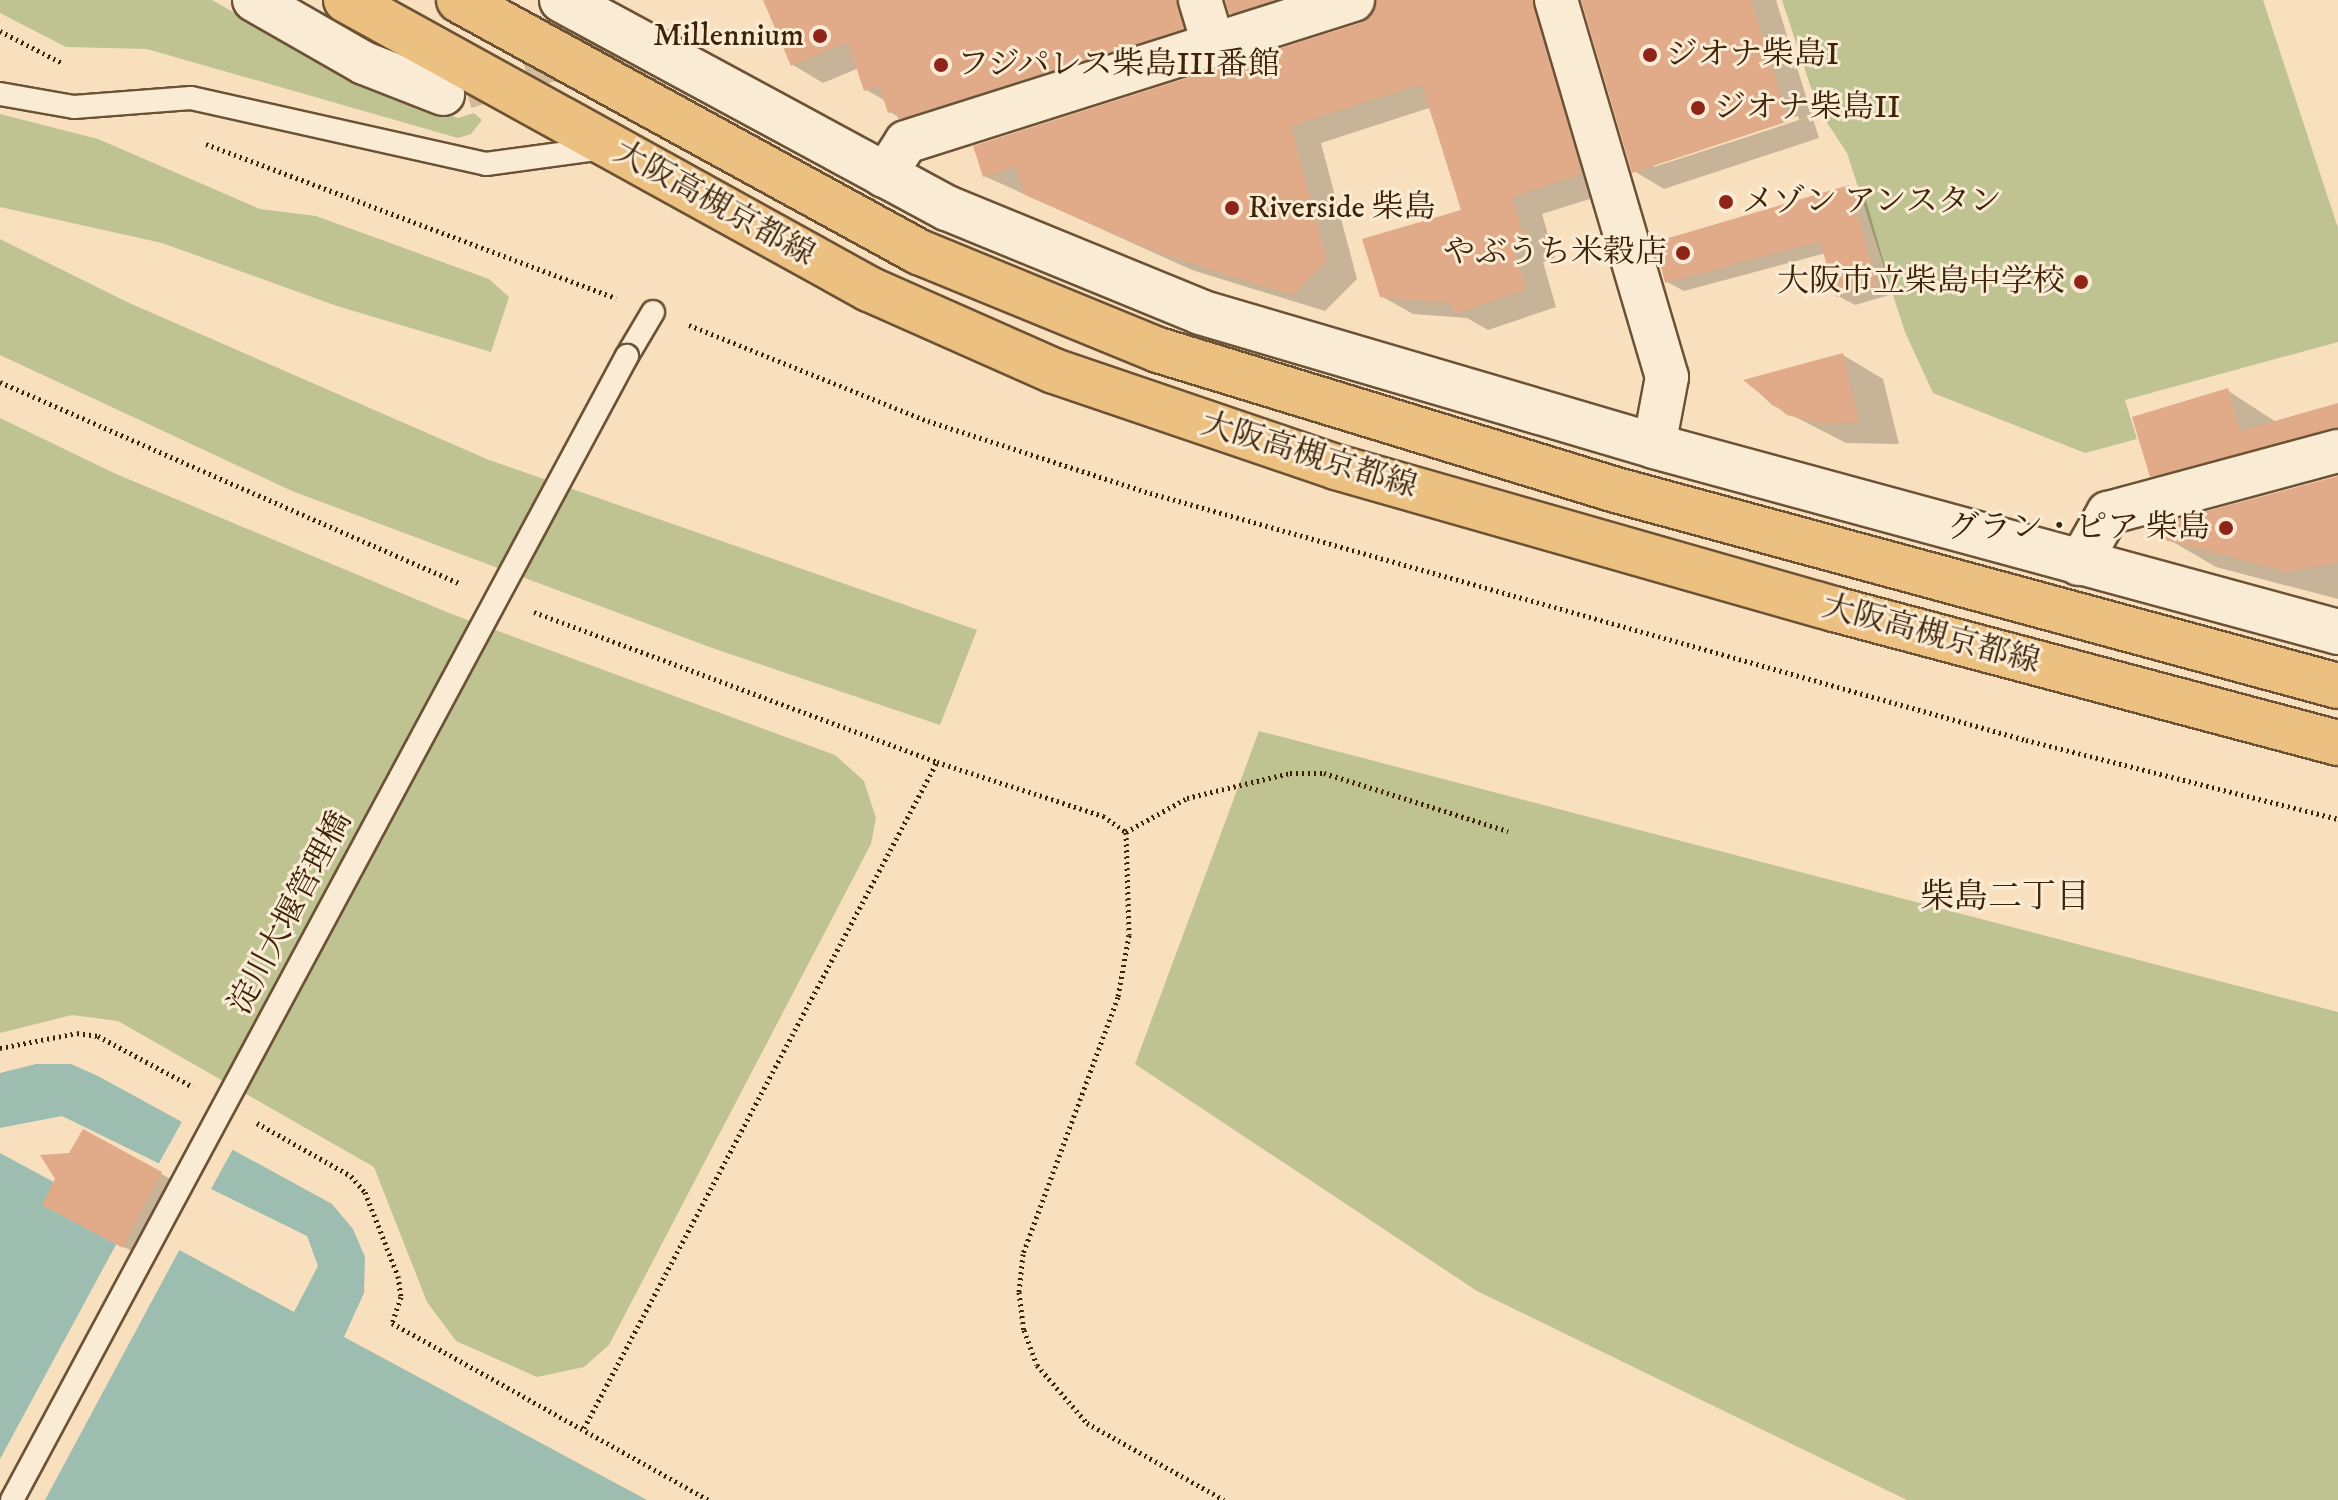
<!DOCTYPE html>
<html>
<head>
<meta charset="utf-8">
<style>
  body { margin:0 }
  #map { position:relative; width:2338px; height:1500px; overflow:hidden; background:#f8e0bf; font-family:"IM FELL DW Pica","Noto Serif JP",serif }
  div>[style] { position:absolute }
  .green>* { inset:0; background:#bfc291 }
  .water>* { inset:0; background:#9dbdb0 }
  .pier>* { inset:0; background:#f8e0bf; transform-origin:0 0 }
  .shadow>* { inset:0; background:#0003 }
  .building>* { inset:0; background:#e1aa88 }
  .street-tunnel>* { height:42px; margin-top:-21px; transform-origin:0; background:repeating-linear-gradient(90deg,#d3ba9a 0 42px,transparent 0 63px) }
  .path>* { height:5px; margin-top:-2.5px; transform-origin:0; background:repeating-linear-gradient(90deg,#3e2307 0 2px,transparent 0 6px) }
  .roads { filter:drop-shadow(2px 0 #6c5235) drop-shadow(-2px 0 #6c5235) drop-shadow(0 2px #6c5235) drop-shadow(0 -2px #6c5235) }
  .lane>* { height:22px; margin:-11px; padding:0 11px; transform-origin:11px; border-radius:11px; background:#faebd5 }
  .street>* { height:42px; margin:-21px; padding:0 21px; transform-origin:21px; border-radius:21px; background:#faebd5 }
  .secondary>* { height:44px; margin:-22px; padding:0 22px; transform-origin:22px; border-radius:22px; background:#faebd5 }
  .primary>* { height:44px; margin:-22px; padding:0 22px; transform-origin:22px; border-radius:22px; background:#ecc080 }
  .bridges { filter:drop-shadow(2px 0 #6c5235) drop-shadow(-2px 0 #6c5235) drop-shadow(0 2px #6c5235) drop-shadow(0 -2px #6c5235) }
  .lane-bridge>* { height:22px; margin:-11px; padding:0 11px; transform-origin:11px; border-radius:11px; background:#faebd5 }
  .dots>* { width:22px; height:22px; translate:-50% -50%; box-sizing:border-box; border:4px solid #faebd5; border-radius:50% }
  span { translate:-50% -50%; white-space:nowrap; text-align:center; line-height:1.15; -webkit-text-stroke:6px #faebd5; paint-order:stroke }
  .poi-label { font-size:32px; color:#3e2307 }
  .right { translate:-100% -50%; text-align:right }
  .left { translate:0 -50%; text-align:left }
  .street-label { font-size:32px; color:#3e2307 }
  .neighbourhood-label { font-size:34px; color:#3e2307 }
</style>
</head>
<body>
<div id="map">
  <div class="green">
    <div style="clip-path:polygon(0 0,212px 0,353px 81px,458px 118px,474px 113px,482px 120px,471px 134px,458px 138px,147px 49px,66px 47px,0 13px)"></div>
    <div style="clip-path:polygon(1782px 0,2263px 0,2338px 228px,2338px 342px,2125px 400px,2137px 439px,2085px 453px,1933px 393px,1905px 332px,1847px 153px,1818px 109px)"></div>
    <div style="clip-path:polygon(0 114px,98px 139px,260px 209px,316px 216px,489px 279px,509px 297px,491px 352px,337px 306px,162px 243px,0 207px)"></div>
    <div style="clip-path:polygon(0 239px,127px 302px,489px 460px,977px 630px,940px 725px,715px 649px,292px 491px,0 355px)"></div>
    <div style="clip-path:polygon(0 418px,116px 474px,449px 613px,835px 755px,864px 781px,876px 818px,871px 844px,609px 1345px,584px 1367px,537px 1377px,456px 1341px,427px 1302px,374px 1167px,118px 1021px,72px 1015px,0 1033px)"></div>
    <div style="clip-path:polygon(1259px 731px,2338px 1012px,2338px 1500px,1907px 1500px,1477px 1291px,1135px 1064px)"></div>
  </div>
  <div class="water">
    <div style="clip-path:polygon(36px 1064px,71px 1064px,98px 1076px,332px 1204px,353px 1229px,365px 1257px,364px 1293px,344px 1337px,647px 1500px,0 1500px,0 1153px,294px 1312px,318px 1266px,307px 1236px,62px 1116px,0 1128px,0 1073px)"></div>
  </div>
  <div class="pier">
    <div style="left:184px;top:1118px;width:58px;height:55px;rotate:29deg"></div>
    <div style="clip-path:polygon(131px 1217px,182px 1245px,45px 1500px,0 1500px,0 1459px)"></div>
  </div>
  <div class="shadow">
    <div style="clip-path:polygon(765px 0,1219px 0,1214px 46px,931px 136px,890px 112px,886px 101px,866px 90px,859px 68px,823px 83px,793px 65px)"></div>
    <div style="clip-path:polygon(1226px 0,1358px 0,1262px 31px,1231px 13px)"></div>
    <div style="clip-path:polygon(1377px 0,1574px 0,1612px 192px,1542px 214px,1555px 258px,1543px 262px,1556px 307px,1488px 330px,1467px 318px,1413px 314px,1381px 296px,1464px 212px,1429px 108px,1321px 143px,1357px 279px,1325px 311px,1192px 270px,984px 176px,1361px 25px,1379px 5px)"></div>
    <div style="clip-path:polygon(evenodd,1583px 0,1776px 0,1819px 138px,1664px 189px,1634px 171px,1583px 0,1798px 116px,1799px 120px,1654px 167px,1654px 163px,1798px 116px)"></div>
    <div style="clip-path:polygon(1849px 188px,1865px 197px,1893px 294px,1855px 305px,1838px 296px,1826px 253px,1684px 291px,1667px 282px)"></div>
    <div style="clip-path:polygon(1843px 355px,1883px 379px,1899px 444px,1846px 443px,1772px 405px,1747px 381px)"></div>
    <div style="clip-path:polygon(2227px 390px,2276px 422px,2338px 408px,2338px 466px,2200px 503px,2152px 476px)"></div>
    <div style="clip-path:polygon(2338px 478px,2338px 599px,2216px 567px,2168px 539px)"></div>
    <div style="clip-path:polygon(84px 1131px,183px 1186px,145px 1258px,66px 1217px,57px 1179px)"></div>
  </div>
  <div class="building">
    <div style="clip-path:polygon(763px 0,1177px 0,1184px 29px,898px 119px,896px 111px,888px 113px,879px 86px,864px 91px,848px 42px,791px 66px)"></div>
    <div style="clip-path:polygon(1225px 0,1274px 0,1229px 14px)"></div>
    <div style="clip-path:polygon(1376px 0,1533px 0,1582px 174px,1512px 197px,1525px 241px,1513px 245px,1526px 289px,1455px 314px,1452px 303px,1380px 297px,1362px 239px,1461px 210px,1422px 84px,1291px 126px,1327px 261px,1293px 295px,1159px 253px,1025px 195px,1015px 166px,983px 177px,973px 146px,1360px 23px,1371px 16px)"></div>
    <div style="clip-path:polygon(1581px 0,1751px 0,1789px 121px,1632px 173px)"></div>
    <div style="clip-path:polygon(1849px 185px,1877px 285px,1836px 297px,1820px 241px,1665px 283px,1655px 242px)"></div>
    <div style="clip-path:polygon(1843px 353px,1859px 422px,1824px 424px,1787px 415px,1743px 380px)"></div>
    <div style="clip-path:polygon(2228px 388px,2240px 431px,2338px 403px,2338px 428px,2150px 477px,2132px 417px)"></div>
    <div style="clip-path:polygon(2338px 476px,2338px 562px,2288px 572px,2165px 540px,2170px 521px)"></div>
    <div style="clip-path:polygon(83px 1129px,162px 1172px,123px 1248px,42px 1205px,55px 1179px,40px 1155px,69px 1153px)"></div>
  </div>
  <div class="street-tunnel">
    <div style="left:465px;top:88px;width:171px;rotate:-17.7deg"></div>
  </div>
  <div class="path">
    <div style="left:0;top:31px;width:70px;rotate:27.3deg"></div>
    <div style="left:206px;top:144px;width:438px;rotate:20.6deg"></div>
    <div style="left:689px;top:325px;width:258px;rotate:21.9deg"></div>
    <div style="left:928px;top:421px;width:233px;rotate:18deg"></div>
    <div style="left:1150px;top:493px;width:910px;rotate:15.75deg"></div>
    <div style="left:2026px;top:740px;width:322px;rotate:14.2deg"></div>
    <div style="left:0;top:382px;width:503px;rotate:23.66deg"></div>
    <div style="left:534px;top:612px;width:430px;rotate:20.4deg"></div>
    <div style="left:937px;top:762px;width:175px;rotate:18deg"></div>
    <div style="left:1103px;top:816px;width:28px;rotate:35deg"></div>
    <div style="left:1126px;top:832px;width:103px;rotate:88.3deg"></div>
    <div style="left:1129px;top:935px;width:63px;rotate:100.1deg"></div>
    <div style="left:1118px;top:997px;width:274px;rotate:110.3deg"></div>
    <div style="left:1023px;top:1254px;width:38px;rotate:96deg"></div>
    <div style="left:1019px;top:1292px;width:38px;rotate:83deg"></div>
    <div style="left:1024px;top:1330px;width:37px;rotate:70deg"></div>
    <div style="left:1037px;top:1365px;width:77px;rotate:49.2deg"></div>
    <div style="left:1087px;top:1423px;width:157px;rotate:29.3deg"></div>
    <div style="left:1126px;top:832px;width:70px;rotate:-29.1deg"></div>
    <div style="left:1187px;top:798px;width:106px;rotate:-13.6deg"></div>
    <div style="left:1290px;top:773px;width:34px"></div>
    <div style="left:1324px;top:773px;width:193px;rotate:17.5deg"></div>
    <div style="left:0;top:1048px;width:78px;rotate:-11deg"></div>
    <div style="left:77px;top:1033px;width:21px;rotate:8deg"></div>
    <div style="left:98px;top:1036px;width:108px;rotate:28.2deg"></div>
    <div style="left:257px;top:1123px;width:108px;rotate:29.4deg"></div>
    <div style="left:351px;top:1176px;width:21px;rotate:49deg"></div>
    <div style="left:365px;top:1192px;width:90px;rotate:68.6deg"></div>
    <div style="left:398px;top:1276px;width:21px;rotate:82deg"></div>
    <div style="left:401px;top:1297px;width:28px;rotate:109deg"></div>
    <div style="left:392px;top:1323px;width:363px;rotate:29.2deg"></div>
    <div style="left:584px;top:1428px;width:754px;rotate:-62.08deg"></div>
  </div>
  <div class="roads">
    <div class="lane">
      <div style="left:0;top:94px;width:75px;rotate:10deg"></div>
      <div style="left:74px;top:107px;width:117px;rotate:-4.4deg"></div>
      <div style="left:191px;top:98px;width:302px;rotate:12.6deg"></div>
      <div style="left:486px;top:164px;width:120px;rotate:-7.7deg"></div>
      <div style="left:627px;top:356px;width:51px;rotate:-59.4deg"></div>
    </div>
    <div class="street">
      <div style="left:254px;top:0;width:127px;rotate:29.8deg"></div>
      <div style="left:364px;top:63px;width:85px;rotate:21.4deg"></div>
      <div style="left:1200px;top:0;width:45px;rotate:73.2deg"></div>
      <div style="left:1556px;top:0;width:393px;rotate:73.6deg"></div>
      <div style="left:1667px;top:377px;width:70px;rotate:100.7deg"></div>
      <div style="left:884px;top:176px;width:40px;rotate:-57.1deg"></div>
      <div style="left:906px;top:142px;width:469px;rotate:-17.6deg"></div>
      <div style="left:2079px;top:564px;width:59px;rotate:-60.4deg"></div>
      <div style="left:2108px;top:513px;width:238px;rotate:-15.1deg"></div>
    </div>
    <div class="secondary">
      <div style="left:562px;top:0;width:438px;rotate:28.4deg"></div>
      <div style="left:947px;top:208px;width:274px;rotate:22.3deg"></div>
      <div style="left:1200px;top:312px;width:473px;rotate:16.4deg"></div>
      <div style="left:1654px;top:446px;width:709px;rotate:15.21deg"></div>
    </div>
    <div class="primary">
      <div style="left:346px;top:0;width:598px;rotate:28.92deg"></div>
      <div style="left:869px;top:289px;width:202px;rotate:23.9deg"></div>
      <div style="left:1054px;top:371px;width:298px;rotate:18.8deg"></div>
      <div style="left:1336px;top:467px;width:518px;rotate:15.92deg"></div>
      <div style="left:1834px;top:609px;width:522px;rotate:14.89deg"></div>
      <div style="left:459px;top:0;width:525px;rotate:28.72deg"></div>
      <div style="left:919px;top:252px;width:258px;rotate:22.3deg"></div>
      <div style="left:1158px;top:350px;width:479px;rotate:17deg"></div>
      <div style="left:1616px;top:490px;width:748px;rotate:15.19deg"></div>
    </div>
  </div>
  <div class="bridges">
    <div class="lane-bridge">
      <div style="left:12px;top:1500px;width:1299px;rotate:-61.74deg"></div>
    </div>
  </div>
  <div class="dots">
    <div style="left:820px;top:36px;background:#8f2418"></div>
    <div style="left:1650px;top:55px;background:#8f2418"></div>
    <div style="left:941px;top:65px;background:#8f2418"></div>
    <div style="left:1698px;top:108px;background:#8f2418"></div>
    <div style="left:1726px;top:202px;background:#8f2418"></div>
    <div style="left:1232px;top:208px;background:#8f2418"></div>
    <div style="left:1683px;top:253px;background:#8f2418"></div>
    <div style="left:2081px;top:282px;background:#8f2418"></div>
    <div style="left:2226px;top:528px;background:#8f2418"></div>
  </div>
  <div class="poi-label">
    <span class="right" style="left:804px;top:36px">Millennium</span>
    <span class="left" style="left:1666px;top:55px">ジオナ柴島I</span>
    <span class="left" style="left:957px;top:65px">フジパレス柴島III番館</span>
    <span class="left" style="left:1714px;top:108px">ジオナ柴島II</span>
    <span class="left" style="left:1742px;top:202px">メゾン アンスタン</span>
    <span class="left" style="left:1248px;top:208px">Riverside 柴島</span>
    <span class="right" style="left:1667px;top:253px">やぶうち米穀店</span>
    <span class="right" style="left:2065px;top:282px">大阪市立柴島中学校</span>
    <span class="right" style="left:2210px;top:528px">グラン・ピア 柴島</span>
  </div>
  <div class="street-label">
    <span style="left:714px;top:204px;rotate:29deg">大阪高槻京都線</span>
    <span style="left:1309px;top:456px;rotate:17deg">大阪高槻京都線</span>
    <span style="left:1931px;top:635px;rotate:15deg">大阪高槻京都線</span>
    <span style="left:291px;top:913px;rotate:-62deg">淀川大堰管理橋</span>
  </div>
  <div class="neighbourhood-label">
    <span style="left:2005px;top:898px">柴島二丁目</span>
  </div>
</div>
</body>
</html>
